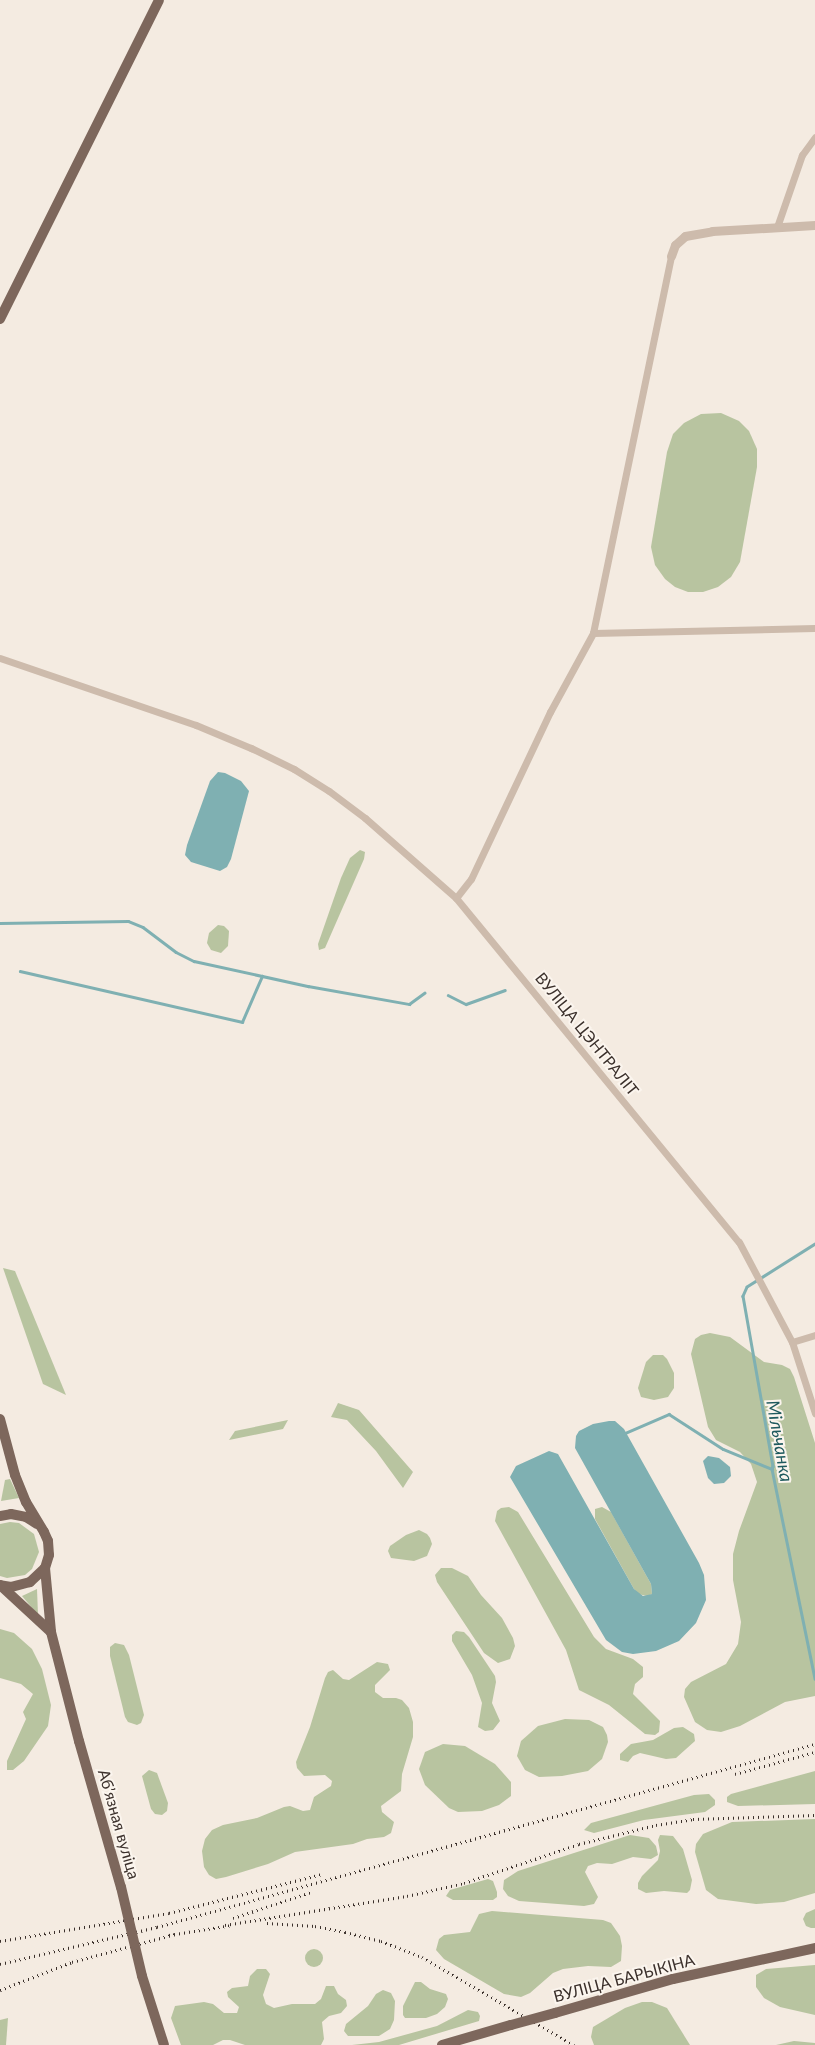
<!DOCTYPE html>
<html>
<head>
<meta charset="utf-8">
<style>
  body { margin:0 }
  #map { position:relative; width:815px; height:2045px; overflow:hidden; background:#f4ebe1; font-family:Lato,sans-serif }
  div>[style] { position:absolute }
  .green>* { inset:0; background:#b8c4a0 }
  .round { border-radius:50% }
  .water>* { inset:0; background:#7fb0b2 }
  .stream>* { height:2.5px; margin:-1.25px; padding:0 1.25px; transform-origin:1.25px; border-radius:1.25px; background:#7fb0b2 }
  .minor>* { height:7px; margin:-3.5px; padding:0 3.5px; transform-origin:3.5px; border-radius:3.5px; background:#cdbbac }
  .tertiary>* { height:9px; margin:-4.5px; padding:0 4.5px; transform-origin:4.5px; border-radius:4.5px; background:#cdbbac }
  .primary>* { height:10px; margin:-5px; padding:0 5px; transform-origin:5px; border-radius:5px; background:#7d675c }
  .rail>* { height:2.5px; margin-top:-1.25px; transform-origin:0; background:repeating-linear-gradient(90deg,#3b302b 0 1px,transparent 0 5px) }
  .primary-bridge>* { height:10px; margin:-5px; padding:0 5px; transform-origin:5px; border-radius:5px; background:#7d675c }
  span { translate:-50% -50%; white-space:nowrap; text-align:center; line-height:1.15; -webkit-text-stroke:4px #fbf5ee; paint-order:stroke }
  .street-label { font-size:16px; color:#3b302b }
  .water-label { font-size:18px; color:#1f5a5e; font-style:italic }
</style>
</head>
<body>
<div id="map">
  <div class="green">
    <div style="clip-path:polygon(721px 413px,739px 421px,749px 431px,757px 449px,757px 467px,740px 562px,731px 577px,718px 587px,703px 592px,688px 592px,675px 587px,665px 579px,655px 565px,651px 547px,667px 452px,673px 434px,684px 423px,701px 414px)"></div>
    <div style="clip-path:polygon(360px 850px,365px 852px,364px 859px,325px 948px,319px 950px,318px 944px,341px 878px,350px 858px)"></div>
    <div style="clip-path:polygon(218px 925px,224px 926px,229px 931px,228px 946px,221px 953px,211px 950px,207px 943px,209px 933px)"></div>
    <div style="clip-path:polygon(3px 1268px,15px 1271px,66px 1395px,43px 1384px)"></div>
    <div style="clip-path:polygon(710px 1333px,730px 1337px,764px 1362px,782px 1365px,790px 1369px,794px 1377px,815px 1443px,815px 1696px,785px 1702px,740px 1726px,721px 1732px,707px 1730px,695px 1722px,684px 1697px,685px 1689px,691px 1682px,726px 1664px,738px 1644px,741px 1622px,733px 1580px,733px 1554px,739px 1531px,757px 1482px,751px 1464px,740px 1452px,716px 1440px,708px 1427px,691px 1354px,695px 1339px,701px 1335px)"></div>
    <div style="clip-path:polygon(653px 1355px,663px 1355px,667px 1359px,674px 1373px,674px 1388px,668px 1397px,654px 1400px,641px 1397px,638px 1388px,646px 1362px)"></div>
    <div style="clip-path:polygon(338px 1403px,359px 1410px,413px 1472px,403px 1488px,376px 1451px,347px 1420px,331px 1417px)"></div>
    <div style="clip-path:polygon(288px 1420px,283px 1429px,229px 1440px,235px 1431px)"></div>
    <div style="clip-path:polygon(10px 1479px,19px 1498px,1px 1501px,5px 1480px)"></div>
    <div style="clip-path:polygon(509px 1507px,518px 1512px,594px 1637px,606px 1649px,633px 1659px,643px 1667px,643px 1677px,635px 1684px,633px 1694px,660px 1721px,659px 1732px,655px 1735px,645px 1734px,609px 1705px,579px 1690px,566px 1650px,495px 1521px,497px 1511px,501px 1508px)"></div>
    <div style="clip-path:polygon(602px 1507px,611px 1512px,651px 1584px,652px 1594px,647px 1596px,638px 1594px,634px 1589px,595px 1519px,595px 1509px)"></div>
    <div style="clip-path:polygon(10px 1522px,19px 1523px,34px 1534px,39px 1552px,32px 1569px,25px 1575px,7px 1578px,0 1576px,0 1524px)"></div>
    <div style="clip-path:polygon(419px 1530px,427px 1534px,430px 1538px,432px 1544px,427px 1556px,414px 1561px,391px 1558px,388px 1551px,390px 1546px,406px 1535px)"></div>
    <div style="clip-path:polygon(441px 1568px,452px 1568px,468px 1576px,481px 1595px,502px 1618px,513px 1638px,515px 1646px,510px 1659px,498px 1663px,484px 1653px,437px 1582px,435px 1575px)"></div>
    <div style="clip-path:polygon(37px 1589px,38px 1615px,22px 1596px)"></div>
    <div style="clip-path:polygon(0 1629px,14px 1633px,32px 1649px,42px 1669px,51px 1705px,48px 1726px,24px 1761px,13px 1770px,7px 1770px,7px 1761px,26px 1719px,23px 1712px,33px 1694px,21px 1684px,0 1678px)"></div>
    <div style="clip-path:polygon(456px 1631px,464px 1632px,469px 1637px,495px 1676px,496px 1682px,492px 1703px,500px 1721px,493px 1730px,485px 1731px,478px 1727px,482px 1703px,472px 1675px,452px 1641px,452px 1635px)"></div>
    <div style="clip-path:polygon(115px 1643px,124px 1645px,129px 1655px,144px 1715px,141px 1723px,137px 1725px,128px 1722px,125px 1717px,110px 1656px,110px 1647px)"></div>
    <div style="clip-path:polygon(377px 1662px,388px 1664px,390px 1670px,375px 1685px,375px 1692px,383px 1698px,396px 1698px,402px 1700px,409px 1708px,413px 1722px,413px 1737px,402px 1774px,401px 1791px,381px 1806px,382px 1812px,394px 1822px,391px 1833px,384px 1837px,367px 1839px,353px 1844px,295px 1852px,268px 1864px,226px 1877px,216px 1879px,209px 1875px,204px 1867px,202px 1851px,205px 1839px,212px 1830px,223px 1825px,257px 1818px,284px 1807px,290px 1806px,303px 1811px,310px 1810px,314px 1797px,331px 1786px,332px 1781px,325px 1775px,304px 1776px,297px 1768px,296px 1762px,310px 1727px,325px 1678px,328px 1672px,333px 1670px,343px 1679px,349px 1680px)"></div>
    <div style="clip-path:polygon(565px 1719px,589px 1720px,603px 1727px,607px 1735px,608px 1742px,602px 1759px,588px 1771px,562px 1776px,539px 1777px,525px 1770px,517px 1756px,521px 1741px,538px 1726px)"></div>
    <div style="clip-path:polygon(683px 1727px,694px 1734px,695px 1741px,676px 1758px,666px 1759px,640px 1753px,633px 1756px,628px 1762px,620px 1760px,620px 1754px,631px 1744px,653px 1740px,674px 1728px)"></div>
    <div style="clip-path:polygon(443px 1744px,465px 1746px,495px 1764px,511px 1782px,511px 1796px,499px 1805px,482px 1811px,458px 1812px,449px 1808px,425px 1785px,419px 1769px,425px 1752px)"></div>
    <div style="clip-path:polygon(149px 1770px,157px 1773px,168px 1803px,167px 1811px,162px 1815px,155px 1814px,151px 1809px,142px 1776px)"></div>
    <div style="clip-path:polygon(815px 1771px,815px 1804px,738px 1806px,727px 1802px,727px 1797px,731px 1794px)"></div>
    <div style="clip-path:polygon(709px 1794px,715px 1800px,715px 1805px,705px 1812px,644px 1820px,594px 1833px,584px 1830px,591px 1823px,694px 1795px)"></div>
    <div style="clip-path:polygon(815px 1819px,815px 1893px,784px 1902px,756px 1904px,718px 1899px,706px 1890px,695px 1852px,696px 1844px,703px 1834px,732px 1822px)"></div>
    <div style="clip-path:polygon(630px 1835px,649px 1838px,656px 1846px,658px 1855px,651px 1859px,633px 1857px,612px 1864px,597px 1863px,588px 1866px,585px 1872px,598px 1897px,594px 1904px,584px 1906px,519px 1901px,508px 1896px,503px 1889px,504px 1880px,518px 1871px)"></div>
    <div style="clip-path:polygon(660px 1835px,673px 1836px,683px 1849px,692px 1880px,690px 1890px,687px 1893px,664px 1891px,646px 1893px,638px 1889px,638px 1883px,642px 1876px,658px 1860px,660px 1851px,658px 1840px)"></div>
    <div style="clip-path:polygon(488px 1879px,493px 1881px,497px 1892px,497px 1897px,493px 1900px,453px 1900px,446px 1896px,450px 1890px)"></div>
    <div style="clip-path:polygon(815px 1909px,815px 1928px,811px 1928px,806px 1926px,803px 1919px,806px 1913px)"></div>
    <div style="clip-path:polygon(492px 1911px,603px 1920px,611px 1923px,620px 1936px,622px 1946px,621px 1961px,611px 1967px,588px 1966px,563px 1969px,553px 1973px,530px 1993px,521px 1997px,504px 1994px,444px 1959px,436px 1950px,439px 1939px,444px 1935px,470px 1932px,479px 1914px)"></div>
    <div class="round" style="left:305px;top:1949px;width:18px;height:18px"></div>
    <div style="clip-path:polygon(815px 1965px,815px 2015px,780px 2007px,764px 1998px,756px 1987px,756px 1975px,766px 1969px)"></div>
    <div style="clip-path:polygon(257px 1969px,266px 1969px,270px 1974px,263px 1995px,266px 2004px,274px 2008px,292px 2004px,315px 2004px,321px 1999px,326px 1986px,334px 1986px,338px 1994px,346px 2000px,347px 2006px,341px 2013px,329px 2016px,322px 2022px,324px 2039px,321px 2045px,245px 2045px,230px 2040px,223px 2040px,213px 2045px,181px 2045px,171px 2018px,175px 2006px,204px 2002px,213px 2004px,224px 2013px,237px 2013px,239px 2007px,228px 1997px,227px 1992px,232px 1988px,248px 1986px,250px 1976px)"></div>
    <div style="clip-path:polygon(415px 1982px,421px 1982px,430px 1989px,446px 1994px,448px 1999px,445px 2007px,437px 2014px,426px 2018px,405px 2018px,403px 2015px,403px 2006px)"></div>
    <div style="clip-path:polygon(383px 1990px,391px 1993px,395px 2001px,394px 2020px,390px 2029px,379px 2036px,348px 2036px,344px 2031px,346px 2024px,368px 2006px,376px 1994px)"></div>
    <div style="clip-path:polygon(642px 2002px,652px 2002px,667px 2008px,690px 2045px,594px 2045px,591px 2037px,593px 2027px,625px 2008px)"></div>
    <div style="clip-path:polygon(468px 2010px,478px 2012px,480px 2016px,479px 2021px,399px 2045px,352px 2045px,379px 2042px,437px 2026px)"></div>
    <div style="clip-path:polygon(8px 2018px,6px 2045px,0 2045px,0 2020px)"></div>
    <div style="clip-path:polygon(794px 2041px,815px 2043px,815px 2045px,776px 2045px)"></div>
  </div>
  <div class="water">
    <div style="clip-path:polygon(218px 772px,225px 773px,241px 781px,249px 791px,231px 859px,227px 867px,220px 871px,191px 862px,185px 855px,187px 845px,210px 781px)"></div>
    <div style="clip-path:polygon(609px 1421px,615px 1421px,624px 1429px,699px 1563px,704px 1575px,706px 1600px,696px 1623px,679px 1641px,656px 1651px,633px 1654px,622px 1652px,606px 1640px,510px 1477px,516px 1466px,549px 1451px,558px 1454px,634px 1589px,643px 1596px,652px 1594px,651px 1584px,575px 1448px,576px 1436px,579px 1431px,593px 1424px)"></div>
    <div style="clip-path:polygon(708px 1456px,719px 1458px,730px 1467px,731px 1476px,724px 1483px,714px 1484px,708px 1478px,703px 1461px)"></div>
  </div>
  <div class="stream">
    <div style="left:0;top:923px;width:128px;rotate:-0.9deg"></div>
    <div style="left:128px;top:921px;width:16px;rotate:22deg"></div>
    <div style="left:143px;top:927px;width:41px;rotate:37.1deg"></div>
    <div style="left:176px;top:952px;width:20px;rotate:27deg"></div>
    <div style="left:194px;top:961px;width:117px;rotate:12.4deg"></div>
    <div style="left:308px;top:986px;width:103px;rotate:10.1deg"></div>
    <div style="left:409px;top:1004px;width:19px;rotate:-36deg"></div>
    <div style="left:20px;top:971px;width:228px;rotate:12.9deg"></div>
    <div style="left:242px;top:1022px;width:50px;rotate:-66.5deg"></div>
    <div style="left:448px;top:995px;width:20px;rotate:27deg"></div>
    <div style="left:466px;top:1004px;width:41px;rotate:-19.7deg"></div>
    <div style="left:815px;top:1244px;width:80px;rotate:147.7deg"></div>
    <div style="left:747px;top:1287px;width:10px;rotate:114deg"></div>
    <div style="left:743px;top:1296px;width:173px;rotate:80deg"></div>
    <div style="left:773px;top:1466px;width:3px;rotate:108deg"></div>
    <div style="left:772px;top:1469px;width:214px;rotate:78.4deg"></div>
    <div style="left:623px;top:1434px;width:50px;rotate:-23.5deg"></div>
    <div style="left:669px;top:1414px;width:64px;rotate:32.9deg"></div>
    <div style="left:723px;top:1449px;width:53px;rotate:22.2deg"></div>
  </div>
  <div class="minor">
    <div style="left:777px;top:227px;width:76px;rotate:-70.9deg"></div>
    <div style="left:802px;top:155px;width:22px;rotate:-54deg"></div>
    <div style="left:593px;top:633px;width:222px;rotate:-1.3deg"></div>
    <div style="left:0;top:658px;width:207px;rotate:18.9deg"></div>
    <div style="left:196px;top:725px;width:60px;rotate:22.7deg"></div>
    <div style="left:251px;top:748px;width:48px;rotate:26deg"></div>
    <div style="left:294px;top:769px;width:41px;rotate:32.2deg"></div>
    <div style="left:329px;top:791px;width:45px;rotate:36.9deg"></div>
    <div style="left:365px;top:818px;width:121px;rotate:41.3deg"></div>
    <div style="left:456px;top:898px;width:445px;rotate:50.6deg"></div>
    <div style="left:739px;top:1242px;width:113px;rotate:62.1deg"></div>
    <div style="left:792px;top:1342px;width:75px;rotate:72.1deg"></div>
    <div style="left:456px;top:898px;width:24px;rotate:-52deg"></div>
    <div style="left:471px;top:879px;width:185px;rotate:-64.7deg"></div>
    <div style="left:550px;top:712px;width:90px;rotate:-61.4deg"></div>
    <div style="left:593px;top:633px;width:385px;rotate:-78.3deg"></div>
    <div style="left:792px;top:1342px;width:24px;rotate:-17deg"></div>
  </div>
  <div class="tertiary">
    <div style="left:671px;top:256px;width:12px;rotate:-70deg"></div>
    <div style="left:675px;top:245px;width:13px;rotate:-42deg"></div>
    <div style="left:685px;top:236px;width:27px;rotate:-10deg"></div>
    <div style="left:712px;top:231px;width:103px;rotate:-3.3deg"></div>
  </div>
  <div class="primary">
    <div style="left:0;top:319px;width:356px;rotate:-63.5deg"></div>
    <div style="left:0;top:1419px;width:58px;rotate:75deg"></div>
    <div style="left:15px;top:1475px;width:29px;rotate:68deg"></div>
    <div style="left:26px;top:1502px;width:35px;rotate:59deg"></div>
    <div style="left:44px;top:1532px;width:10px;rotate:66deg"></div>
    <div style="left:48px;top:1541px;width:14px;rotate:86deg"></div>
    <div style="left:49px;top:1555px;width:14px;rotate:107deg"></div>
    <div style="left:45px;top:1568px;width:21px;rotate:137deg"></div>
    <div style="left:30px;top:1582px;width:20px;rotate:165deg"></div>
    <div style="left:11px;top:1587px;width:11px;rotate:-170deg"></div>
    <div style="left:0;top:1516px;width:11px;rotate:-10deg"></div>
    <div style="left:11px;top:1514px;width:15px;rotate:11deg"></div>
    <div style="left:26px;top:1517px;width:13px;rotate:32deg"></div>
    <div style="left:45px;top:1568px;width:64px;rotate:84.6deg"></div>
    <div style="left:51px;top:1632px;width:113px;rotate:75.6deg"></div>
    <div style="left:79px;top:1741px;width:152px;rotate:74deg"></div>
    <div style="left:0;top:1585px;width:69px;rotate:42.7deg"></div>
    <div style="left:142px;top:1976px;width:72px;rotate:72.3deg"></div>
    <div style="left:555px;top:2013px;width:123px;rotate:-16.1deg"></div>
    <div style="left:673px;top:1979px;width:145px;rotate:-12.3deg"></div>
    <div style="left:442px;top:2045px;width:72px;rotate:-16.2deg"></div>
  </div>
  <div class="rail">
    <div style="left:735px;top:1774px;width:83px;rotate:-15.4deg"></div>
    <div style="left:233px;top:1918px;width:82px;rotate:-18.4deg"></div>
    <div style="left:267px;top:1923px;width:48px;rotate:3.6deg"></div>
    <div style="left:315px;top:1926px;width:31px;rotate:11deg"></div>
    <div style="left:345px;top:1932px;width:37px;rotate:14deg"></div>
    <div style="left:381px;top:1941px;width:44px;rotate:21.3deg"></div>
    <div style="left:422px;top:1957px;width:176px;rotate:30.1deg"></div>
    <div style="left:225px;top:1925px;width:184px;rotate:-9.1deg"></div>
    <div style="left:407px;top:1896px;width:58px;rotate:-12.8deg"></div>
    <div style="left:464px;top:1883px;width:121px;rotate:-18.7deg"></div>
    <div style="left:579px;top:1844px;width:79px;rotate:-13.9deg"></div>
    <div style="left:656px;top:1825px;width:37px;rotate:-9deg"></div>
    <div style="left:693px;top:1819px;width:122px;rotate:-1.9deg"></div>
    <div style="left:169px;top:1935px;width:64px;rotate:-9deg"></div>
    <div style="left:0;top:1941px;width:171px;rotate:-9.4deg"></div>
    <div style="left:169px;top:1913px;width:158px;rotate:-14.3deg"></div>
    <div style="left:0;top:1964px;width:161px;rotate:-13.3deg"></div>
    <div style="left:157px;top:1927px;width:683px;rotate:-15.54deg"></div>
    <div style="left:0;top:1990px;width:77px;rotate:-21.3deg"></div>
    <div style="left:72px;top:1962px;width:107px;rotate:-15.2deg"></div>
  </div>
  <div class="primary-bridge">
    <div style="left:121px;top:1887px;width:91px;rotate:76.7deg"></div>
    <div style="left:511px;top:2025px;width:46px;rotate:-15.3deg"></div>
  </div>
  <div class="street-label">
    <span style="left:587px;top:1034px;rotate:51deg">ВУЛІЦА ЦЭНТРАЛІТ</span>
    <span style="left:119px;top:1824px;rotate:74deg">Абʼязная вуліца</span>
    <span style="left:624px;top:1978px;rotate:-15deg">ВУЛІЦА БАРЫКІНА</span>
  </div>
  <div class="water-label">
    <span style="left:780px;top:1441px;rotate:80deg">Мільчанка</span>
  </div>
</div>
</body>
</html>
